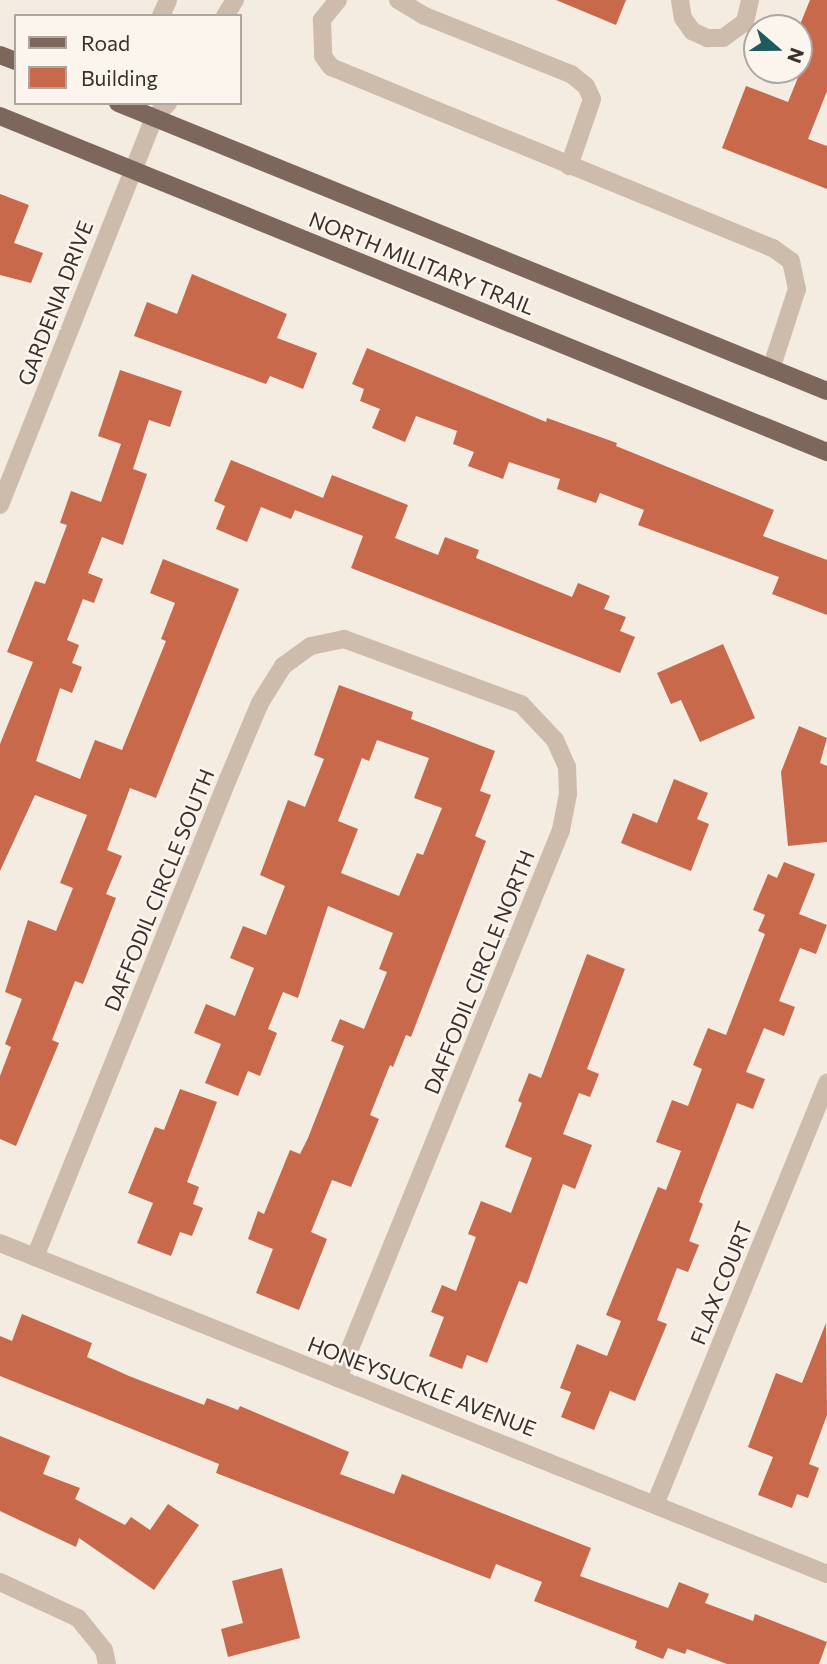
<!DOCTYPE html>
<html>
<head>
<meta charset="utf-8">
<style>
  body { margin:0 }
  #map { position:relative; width:827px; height:1664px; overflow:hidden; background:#f4ebe1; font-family:Commissioner,sans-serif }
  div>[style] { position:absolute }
  .building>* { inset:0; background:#c8694b }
  .minor>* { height:18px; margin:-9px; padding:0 9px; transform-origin:9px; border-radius:9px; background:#cdbbac }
  .major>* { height:18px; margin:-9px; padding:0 9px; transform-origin:9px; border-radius:9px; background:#7d675c }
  span { translate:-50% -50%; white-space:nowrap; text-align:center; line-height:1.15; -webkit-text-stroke:5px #fbf5ee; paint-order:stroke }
  .street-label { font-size:21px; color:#3b302b }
  .legend { position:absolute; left:14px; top:14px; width:228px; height:91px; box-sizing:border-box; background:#fbf5ee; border:2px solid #aea6a0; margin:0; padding:9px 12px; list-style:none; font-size:21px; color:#3b302b }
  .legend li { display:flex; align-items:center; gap:14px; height:35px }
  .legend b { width:35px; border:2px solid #aea6a0 }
  .north { position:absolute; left:743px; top:14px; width:70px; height:70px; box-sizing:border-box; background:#fbf5ee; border:2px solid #aea6a0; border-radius:50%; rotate:110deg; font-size:19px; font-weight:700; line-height:28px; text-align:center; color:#3b302b }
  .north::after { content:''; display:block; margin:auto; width:24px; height:32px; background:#1f5a5e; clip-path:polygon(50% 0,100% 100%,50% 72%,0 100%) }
</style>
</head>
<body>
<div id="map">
  <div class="building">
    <div style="clip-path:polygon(556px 0,626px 0,616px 25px)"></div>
    <div style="clip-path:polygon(810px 0,827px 0,827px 91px,808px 139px,827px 146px,827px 189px,722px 148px,746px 86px,788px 102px,799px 75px,799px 27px)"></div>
    <div style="clip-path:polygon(0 194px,29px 205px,14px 243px,43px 253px,31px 283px,0 275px)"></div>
    <div style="clip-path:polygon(192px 274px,287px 314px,277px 338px,317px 353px,303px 389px,270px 376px,266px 384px,134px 336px,147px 302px,177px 314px)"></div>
    <div style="clip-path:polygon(367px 348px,546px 422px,547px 418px,617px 443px,616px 446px,774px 510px,763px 536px,827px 560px,827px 615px,772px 594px,779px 577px,638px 525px,644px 510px,600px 493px,596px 503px,557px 489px,560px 479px,509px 462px,503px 479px,468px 466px,474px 452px,453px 444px,457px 431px,416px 416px,405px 442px,372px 428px,380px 409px,360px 401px,364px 389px,352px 384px)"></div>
    <div style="clip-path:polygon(120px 370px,182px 391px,170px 427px,149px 420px,133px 469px,147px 474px,123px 545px,102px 537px,88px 573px,103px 579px,94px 603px,83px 599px,67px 640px,79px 645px,72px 663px,82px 667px,72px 693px,60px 688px,36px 761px,80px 779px,95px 740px,122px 750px,166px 641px,161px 639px,175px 603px,150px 593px,163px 559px,239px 589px,156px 798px,130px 788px,107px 850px,122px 856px,106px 894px,116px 898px,83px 984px,75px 981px,52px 1040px,59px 1043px,16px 1146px,0 1139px,0 1076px,11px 1047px,5px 1044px,22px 999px,5px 992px,28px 920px,56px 931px,73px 888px,60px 883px,87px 815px,35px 795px,0 871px,0 744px,33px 662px,7px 652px,35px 581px,45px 584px,67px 525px,60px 523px,71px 491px,101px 502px,121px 444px,98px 436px)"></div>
    <div style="clip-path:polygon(231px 460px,323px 498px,332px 475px,408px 505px,395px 538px,438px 555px,445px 537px,479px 550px,476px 558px,572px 597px,578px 583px,610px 596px,604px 609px,626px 617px,620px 631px,635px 637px,620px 673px,351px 568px,363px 536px,295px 510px,291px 519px,261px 507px,247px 542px,216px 529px,225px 506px,214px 501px)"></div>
    <div style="clip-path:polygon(723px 644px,755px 718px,700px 742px,681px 700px,671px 704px,657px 673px)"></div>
    <div style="clip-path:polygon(evenodd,339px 685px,413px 712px,411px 719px,495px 751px,480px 791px,491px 795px,475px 836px,486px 841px,411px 1037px,406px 1035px,393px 1067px,390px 1065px,370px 1115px,379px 1119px,351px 1187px,332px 1180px,311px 1232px,327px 1239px,299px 1310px,256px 1293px,273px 1249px,248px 1239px,258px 1211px,264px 1214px,290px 1150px,300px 1154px,308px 1138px,344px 1046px,331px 1041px,340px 1019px,364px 1029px,387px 972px,379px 969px,393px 933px,328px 906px,298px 998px,283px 992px,268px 1029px,277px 1033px,260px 1076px,248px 1071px,238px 1096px,205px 1083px,221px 1044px,194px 1033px,206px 1004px,235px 1016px,254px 968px,230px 958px,243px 926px,266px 935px,285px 886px,260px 875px,288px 800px,305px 807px,324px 759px,314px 755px,339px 685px,377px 740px,429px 758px,414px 798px,442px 808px,423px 855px,417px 853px,399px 896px,341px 873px,358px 829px,338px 821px,362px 758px,369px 761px,377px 740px)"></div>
    <div style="clip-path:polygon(799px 726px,827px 738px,820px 763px,827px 766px,827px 842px,788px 846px,781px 772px)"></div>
    <div style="clip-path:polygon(674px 779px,708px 793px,697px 819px,709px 824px,691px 871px,621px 843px,633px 813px,657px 823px)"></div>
    <div style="clip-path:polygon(784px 862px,815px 874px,799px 914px,827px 925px,816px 954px,800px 948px,779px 1001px,795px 1007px,784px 1036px,764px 1028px,746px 1072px,765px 1079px,753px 1109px,737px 1103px,699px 1202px,703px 1204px,689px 1241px,699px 1245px,688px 1272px,677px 1268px,657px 1320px,667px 1324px,635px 1401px,610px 1391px,594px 1430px,561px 1417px,571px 1392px,560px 1388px,577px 1344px,607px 1356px,621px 1321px,606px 1315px,658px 1187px,666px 1190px,681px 1151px,656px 1142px,672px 1100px,688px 1106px,702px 1069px,693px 1065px,708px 1028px,726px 1035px,765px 934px,758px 931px,765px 915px,753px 910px,768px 874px,777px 878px)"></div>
    <div style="clip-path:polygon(587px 954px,625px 969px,587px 1069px,599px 1074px,590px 1097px,579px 1093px,563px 1134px,592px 1145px,575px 1189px,563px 1184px,527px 1284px,519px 1281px,487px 1363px,467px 1355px,462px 1369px,429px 1356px,444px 1317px,431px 1312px,442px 1285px,456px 1291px,476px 1237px,468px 1234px,481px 1201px,511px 1213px,532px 1158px,505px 1147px,522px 1103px,518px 1101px,529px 1073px,541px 1078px)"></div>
    <div style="clip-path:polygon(180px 1089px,217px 1102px,187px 1182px,199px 1187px,193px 1204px,203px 1208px,192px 1236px,180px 1232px,171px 1256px,137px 1243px,153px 1203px,128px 1193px,155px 1127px,164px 1130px)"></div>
    <div style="clip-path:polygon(22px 1314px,92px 1343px,87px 1357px,129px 1376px,204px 1405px,207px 1398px,238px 1410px,240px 1406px,349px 1452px,340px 1474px,394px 1494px,402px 1474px,591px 1548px,580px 1576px,668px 1608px,679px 1582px,709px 1594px,705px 1603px,753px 1621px,755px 1614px,827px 1642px,819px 1664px,727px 1664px,687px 1649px,685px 1654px,668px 1648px,663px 1659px,635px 1648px,637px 1641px,534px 1601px,542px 1582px,496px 1564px,490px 1579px,216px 1473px,219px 1464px,0 1376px,0 1336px,12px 1341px)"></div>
    <div style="clip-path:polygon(826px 1323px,827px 1415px,809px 1464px,819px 1468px,808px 1498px,797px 1494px,792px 1508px,758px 1495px,773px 1457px,748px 1447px,776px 1373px,802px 1383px)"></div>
    <div style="clip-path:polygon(0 1436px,50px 1456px,43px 1474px,80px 1488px,75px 1499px,125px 1525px,131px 1517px,150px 1530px,168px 1504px,199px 1525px,154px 1590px,79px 1538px,76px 1547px,0 1511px)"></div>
    <div style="clip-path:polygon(282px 1568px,300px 1638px,228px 1657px,221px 1629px,243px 1623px,232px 1581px)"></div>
  </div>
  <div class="minor">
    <div style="left:338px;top:0;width:26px;rotate:129deg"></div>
    <div style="left:322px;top:20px;width:36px;rotate:88deg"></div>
    <div style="left:323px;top:56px;width:14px;rotate:54deg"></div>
    <div style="left:331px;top:67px;width:478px;rotate:22.3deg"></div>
    <div style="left:773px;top:248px;width:22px;rotate:36deg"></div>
    <div style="left:791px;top:261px;width:29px;rotate:78deg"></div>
    <div style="left:797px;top:289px;width:84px;rotate:108deg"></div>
    <div style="left:398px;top:0;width:31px;rotate:31deg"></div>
    <div style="left:425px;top:16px;width:157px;rotate:21.7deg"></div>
    <div style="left:571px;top:74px;width:19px;rotate:39deg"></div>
    <div style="left:586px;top:86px;width:14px;rotate:65deg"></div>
    <div style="left:592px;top:99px;width:71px;rotate:108.9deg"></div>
    <div style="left:680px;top:0;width:18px;rotate:81deg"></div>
    <div style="left:683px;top:18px;width:16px;rotate:55deg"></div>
    <div style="left:692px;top:31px;width:17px;rotate:25deg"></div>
    <div style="left:707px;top:38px;width:16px"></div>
    <div style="left:723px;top:38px;width:27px;rotate:-36deg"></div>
    <div style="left:745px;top:22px;width:23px;rotate:-77deg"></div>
    <div style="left:161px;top:16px;width:17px;rotate:-66deg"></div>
    <div style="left:225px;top:16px;width:19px;rotate:-58deg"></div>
    <div style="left:0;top:505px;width:417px;rotate:-68.3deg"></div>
    <div style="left:154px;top:118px;width:21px;rotate:-47deg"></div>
    <div style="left:0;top:1243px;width:891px;rotate:21.81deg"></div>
    <div style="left:35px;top:1257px;width:515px;rotate:-68.01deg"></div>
    <div style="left:228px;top:779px;width:82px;rotate:-67.2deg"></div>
    <div style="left:260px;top:703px;width:44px;rotate:-58.1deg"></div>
    <div style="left:283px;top:666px;width:34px;rotate:-36deg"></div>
    <div style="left:311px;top:646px;width:34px;rotate:-12deg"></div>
    <div style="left:344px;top:639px;width:189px;rotate:20.2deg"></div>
    <div style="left:521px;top:704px;width:50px;rotate:46.6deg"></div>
    <div style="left:555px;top:740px;width:30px;rotate:66deg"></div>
    <div style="left:567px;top:767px;width:27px;rotate:88deg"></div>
    <div style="left:568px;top:794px;width:37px;rotate:101deg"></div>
    <div style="left:561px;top:830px;width:592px;rotate:112.14deg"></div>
    <div style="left:656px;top:1502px;width:453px;rotate:-67.8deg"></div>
    <div style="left:0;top:1582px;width:86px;rotate:24.8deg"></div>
    <div style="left:78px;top:1618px;width:41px;rotate:50.9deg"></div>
    <div style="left:104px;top:1650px;width:14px;rotate:78deg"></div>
  </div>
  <div class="major">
    <div style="left:0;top:55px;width:17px;rotate:21deg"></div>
    <div style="left:118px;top:103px;width:765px;rotate:22.11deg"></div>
    <div style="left:0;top:116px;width:893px;rotate:22.11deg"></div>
  </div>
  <div class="street-label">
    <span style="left:422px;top:263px;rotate:22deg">NORTH MILITARY TRAIL</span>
    <span style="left:55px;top:303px;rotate:-69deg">GARDENIA DRIVE</span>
    <span style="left:159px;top:890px;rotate:-68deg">DAFFODIL CIRCLE SOUTH</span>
    <span style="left:479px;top:972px;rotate:-68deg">DAFFODIL CIRCLE NORTH</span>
    <span style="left:721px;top:1283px;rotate:-68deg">FLAX COURT</span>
    <span style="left:422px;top:1386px;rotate:21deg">HONEYSUCKLE AVENUE</span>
  </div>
  <ul class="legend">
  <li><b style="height:9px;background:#7d675c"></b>Road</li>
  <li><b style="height:19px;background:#c8694b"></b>Building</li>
  </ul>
  <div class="north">N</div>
</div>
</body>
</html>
